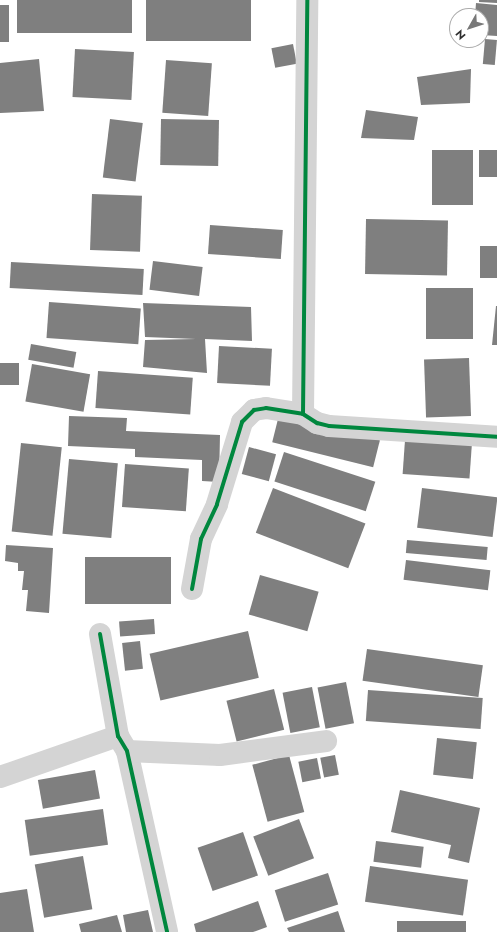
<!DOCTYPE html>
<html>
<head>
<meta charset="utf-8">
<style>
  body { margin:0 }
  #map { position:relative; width:497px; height:932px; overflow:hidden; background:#fff; font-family:Jost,sans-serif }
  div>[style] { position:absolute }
  .building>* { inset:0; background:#7f7f7f; transform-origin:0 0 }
  .street>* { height:22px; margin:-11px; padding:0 11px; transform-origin:11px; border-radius:11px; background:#d4d4d4 }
  .cycleway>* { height:4px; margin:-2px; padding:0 2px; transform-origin:2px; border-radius:2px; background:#00873e }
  span { translate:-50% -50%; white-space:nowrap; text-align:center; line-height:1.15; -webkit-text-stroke:4px #fff; paint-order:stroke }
  .north { position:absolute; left:449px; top:8px; width:40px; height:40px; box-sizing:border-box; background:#fff; border:1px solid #acacac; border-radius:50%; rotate:231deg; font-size:11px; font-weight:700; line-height:16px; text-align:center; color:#2f2f2f }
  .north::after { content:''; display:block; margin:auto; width:14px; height:18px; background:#787878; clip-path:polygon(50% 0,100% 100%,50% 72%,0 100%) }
</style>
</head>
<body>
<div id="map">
  <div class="building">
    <div style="left:17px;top:0;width:115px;height:33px"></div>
    <div style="left:146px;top:0;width:105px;height:41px"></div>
    <div style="clip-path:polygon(479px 0,497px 0,497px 3px,479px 2px)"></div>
    <div style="clip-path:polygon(476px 3px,497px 5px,497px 36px,481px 35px,481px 16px,475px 16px)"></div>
    <div style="left:0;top:5px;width:9px;height:37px"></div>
    <div style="left:485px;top:39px;width:12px;height:25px;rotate:5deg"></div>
    <div style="left:293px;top:44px;width:20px;height:22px;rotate:79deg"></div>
    <div style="left:75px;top:49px;width:59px;height:48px;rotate:3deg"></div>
    <div style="clip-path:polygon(39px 59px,44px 111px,0 113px,0 63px)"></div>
    <div style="left:166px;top:60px;width:46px;height:53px;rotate:4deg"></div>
    <div style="clip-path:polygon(471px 69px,470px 103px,421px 105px,417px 77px)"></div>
    <div style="clip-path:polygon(366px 110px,418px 117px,414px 140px,361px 138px)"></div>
    <div style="left:110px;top:119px;width:33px;height:59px;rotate:7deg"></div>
    <div style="left:161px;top:119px;width:58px;height:46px;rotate:1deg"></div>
    <div style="left:432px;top:150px;width:41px;height:55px"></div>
    <div style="left:497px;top:150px;width:27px;height:18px;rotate:90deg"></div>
    <div style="left:92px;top:194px;width:50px;height:56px;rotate:2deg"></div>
    <div style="left:366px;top:219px;width:82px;height:55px;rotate:1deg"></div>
    <div style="left:210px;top:225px;width:73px;height:29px;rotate:4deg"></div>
    <div style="left:497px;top:246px;width:32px;height:17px;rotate:90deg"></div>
    <div style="left:153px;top:261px;width:50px;height:29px;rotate:7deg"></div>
    <div style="left:11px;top:262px;width:133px;height:26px;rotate:3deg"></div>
    <div style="left:473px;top:288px;width:51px;height:47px;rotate:90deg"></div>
    <div style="left:49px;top:302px;width:92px;height:36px;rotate:4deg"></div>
    <div style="clip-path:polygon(143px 303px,251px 307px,252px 341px,205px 339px,207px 373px,143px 367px,145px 340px,196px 339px,145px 337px)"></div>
    <div style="clip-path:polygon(496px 306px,497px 306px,497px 345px,492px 345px)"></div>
    <div style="left:31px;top:344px;width:46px;height:16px;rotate:10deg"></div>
    <div style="left:219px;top:346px;width:53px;height:37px;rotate:3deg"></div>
    <div style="left:469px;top:358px;width:58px;height:45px;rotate:88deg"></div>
    <div style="left:0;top:363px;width:19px;height:22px"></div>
    <div style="left:32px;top:364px;width:59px;height:38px;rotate:10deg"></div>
    <div style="left:98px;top:371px;width:95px;height:37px;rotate:4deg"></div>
    <div style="left:279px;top:415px;width:104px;height:28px;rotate:14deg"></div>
    <div style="clip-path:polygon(69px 416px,127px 418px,126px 431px,220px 435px,219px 482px,202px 481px,202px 460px,135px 457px,135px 449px,68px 446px)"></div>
    <div style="left:405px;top:440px;width:67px;height:34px;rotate:4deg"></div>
    <div style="left:21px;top:443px;width:41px;height:89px;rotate:6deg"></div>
    <div style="left:249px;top:447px;width:28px;height:28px;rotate:15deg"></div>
    <div style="left:284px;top:452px;width:96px;height:31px;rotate:18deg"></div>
    <div style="left:69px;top:459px;width:49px;height:75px;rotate:5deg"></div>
    <div style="left:125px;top:464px;width:64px;height:43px;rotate:4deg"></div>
    <div style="left:273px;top:488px;width:99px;height:48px;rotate:21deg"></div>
    <div style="left:422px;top:488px;width:76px;height:40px;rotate:7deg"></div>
    <div style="left:407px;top:540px;width:81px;height:13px;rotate:5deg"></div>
    <div style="clip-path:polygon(6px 545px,53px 548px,49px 613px,26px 611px,28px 590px,22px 590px,24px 571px,18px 571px,18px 563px,5px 561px)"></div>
    <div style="left:171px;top:557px;width:47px;height:86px;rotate:90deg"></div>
    <div style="left:406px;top:560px;width:85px;height:20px;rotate:7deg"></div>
    <div style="left:260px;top:575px;width:61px;height:41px;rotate:16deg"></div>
    <div style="left:154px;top:619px;width:15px;height:35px;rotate:86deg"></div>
    <div style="left:248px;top:631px;width:48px;height:101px;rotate:77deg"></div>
    <div style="left:140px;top:641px;width:28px;height:18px;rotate:84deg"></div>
    <div style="left:367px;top:649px;width:117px;height:32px;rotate:8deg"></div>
    <div style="left:346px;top:682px;width:42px;height:29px;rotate:79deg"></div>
    <div style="left:312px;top:687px;width:41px;height:30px;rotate:79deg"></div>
    <div style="left:274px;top:689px;width:42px;height:49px;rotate:76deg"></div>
    <div style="left:368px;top:690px;width:115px;height:31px;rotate:4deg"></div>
    <div style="left:437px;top:738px;width:40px;height:37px;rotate:6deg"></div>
    <div style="left:289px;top:755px;width:59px;height:38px;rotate:75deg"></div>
    <div style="left:335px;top:755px;width:20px;height:15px;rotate:79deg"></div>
    <div style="left:317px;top:758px;width:21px;height:19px;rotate:79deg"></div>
    <div style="left:95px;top:770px;width:29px;height:58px;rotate:80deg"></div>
    <div style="clip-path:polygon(400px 790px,480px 808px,469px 863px,448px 858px,451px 845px,391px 832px)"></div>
    <div style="left:103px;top:809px;width:36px;height:79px;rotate:82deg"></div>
    <div style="left:299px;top:819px;width:42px;height:49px;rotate:69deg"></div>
    <div style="left:243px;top:832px;width:46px;height:48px;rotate:71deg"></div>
    <div style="left:376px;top:841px;width:48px;height:21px;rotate:7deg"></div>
    <div style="left:83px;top:856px;width:54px;height:49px;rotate:80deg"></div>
    <div style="left:370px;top:866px;width:99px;height:36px;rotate:8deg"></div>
    <div style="left:328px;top:873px;width:33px;height:56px;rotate:72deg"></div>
    <div style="clip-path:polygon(27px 889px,34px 932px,0 932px,0 893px)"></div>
    <div style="clip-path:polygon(258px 901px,267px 927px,253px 932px,196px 932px,194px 924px)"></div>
    <div style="clip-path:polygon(148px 910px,153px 932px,126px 932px,123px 915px)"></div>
    <div style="clip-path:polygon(338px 911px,345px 932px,289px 932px,287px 928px)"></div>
    <div style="clip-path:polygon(117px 915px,122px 932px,81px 932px,79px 924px)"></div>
    <div style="left:397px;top:921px;width:69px;height:11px"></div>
  </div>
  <div class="street">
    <div style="left:303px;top:414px;width:414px;rotate:-89.4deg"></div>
    <div style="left:192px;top:589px;width:51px;rotate:-79.8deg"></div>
    <div style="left:201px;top:539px;width:38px;rotate:-65deg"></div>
    <div style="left:217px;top:504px;width:86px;rotate:-73deg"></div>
    <div style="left:242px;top:422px;width:17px;rotate:-45deg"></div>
    <div style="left:254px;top:410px;width:12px;rotate:-9deg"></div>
    <div style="left:266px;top:408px;width:37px;rotate:9deg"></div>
    <div style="left:303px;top:414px;width:17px;rotate:33deg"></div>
    <div style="left:317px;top:423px;width:12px;rotate:14deg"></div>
    <div style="left:329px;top:426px;width:168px;rotate:3.7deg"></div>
    <div style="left:100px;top:634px;width:104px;rotate:80deg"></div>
    <div style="left:118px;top:736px;width:17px;rotate:59deg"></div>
    <div style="left:127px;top:751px;width:185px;rotate:77.5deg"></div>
    <div style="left:127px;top:751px;width:93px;rotate:2.5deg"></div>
    <div style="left:220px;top:755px;width:107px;rotate:-7.5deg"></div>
    <div style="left:0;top:777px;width:125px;rotate:-19.2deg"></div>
  </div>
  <div class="cycleway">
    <div style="left:303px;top:414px;width:414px;rotate:-89.4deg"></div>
    <div style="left:192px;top:589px;width:51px;rotate:-79.8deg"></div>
    <div style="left:201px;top:539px;width:38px;rotate:-65deg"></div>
    <div style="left:217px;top:504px;width:86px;rotate:-73deg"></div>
    <div style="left:242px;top:422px;width:17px;rotate:-45deg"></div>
    <div style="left:254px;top:410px;width:12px;rotate:-9deg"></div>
    <div style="left:266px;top:408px;width:37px;rotate:9deg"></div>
    <div style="left:303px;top:414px;width:17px;rotate:33deg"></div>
    <div style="left:317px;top:423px;width:12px;rotate:14deg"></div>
    <div style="left:329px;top:426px;width:168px;rotate:3.7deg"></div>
    <div style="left:100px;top:634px;width:104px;rotate:80deg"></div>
    <div style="left:118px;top:736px;width:17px;rotate:59deg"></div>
    <div style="left:127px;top:751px;width:185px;rotate:77.5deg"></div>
  </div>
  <div class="north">N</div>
</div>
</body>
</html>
